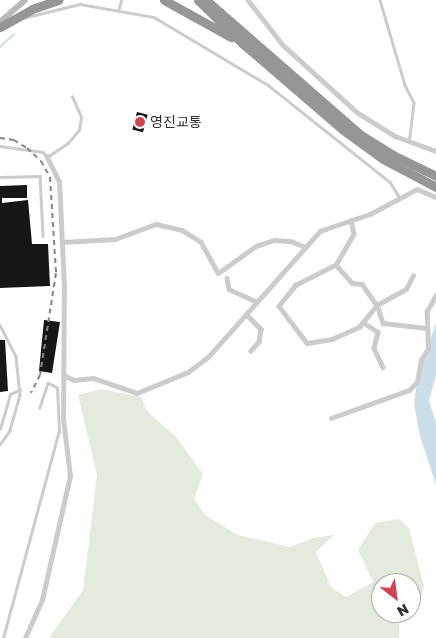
<!DOCTYPE html>
<html>
<head>
<meta charset="utf-8">
<style>
  body { margin:0 }
  #map { position:relative; width:436px; height:638px; overflow:hidden; background:#fff; font-family:"Golos Text","Noto Sans KR",sans-serif }
  div>[style] { position:absolute }
  .green>* { inset:0; background:#e5eade }
  .water>* { inset:0; background:#ccdee8 }
  .stream>* { height:2px; margin:-1px; padding:0 1px; transform-origin:1px; border-radius:1px; background:#ccdee8 }
  .building>* { inset:0; background:#161616; transform-origin:0 0 }
  .service>* { height:2.5px; margin:-1.25px; padding:0 1.25px; transform-origin:1.25px; border-radius:1.25px; background:#ccc }
  .minor>* { height:4.5px; margin:-2.25px; padding:0 2.25px; transform-origin:2.25px; border-radius:2.25px; background:#ccc }
  .secondary>* { height:6px; margin:-3px; padding:0 3px; transform-origin:3px; border-radius:3px; background:#b9b9b9 }
  .motorway>* { height:9px; margin:-4.5px; padding:0 4.5px; transform-origin:4.5px; border-radius:4.5px; background:#969696 }
  .rail>* { height:2px; margin-top:-1px; transform-origin:0; background:repeating-linear-gradient(90deg,#848484 0 5px,transparent 0 9px) }
  .dots>* { width:14px; height:14px; translate:-50% -50%; box-sizing:border-box; border:2px solid #fff; border-radius:50% }
  span { translate:-50% -50%; white-space:nowrap; text-align:center; line-height:1.15; -webkit-text-stroke:5px #fff; paint-order:stroke }
  .poi-label { font-size:14px; color:#2f2f2f }
  .left { translate:0 -50%; text-align:left }
  .north { position:absolute; left:371px; top:573px; width:50px; height:50px; box-sizing:border-box; background:#fff; border:1px solid #acacac; border-radius:50%; rotate:150deg; font-size:14px; font-weight:700; line-height:20px; text-align:center; color:#2f2f2f }
  .north::after { content:''; display:block; margin:auto; width:18px; height:22px; background:#d14553; clip-path:polygon(50% 0,100% 100%,50% 72%,0 100%) }
</style>
</head>
<body>
<div id="map">
  <div class="green">
    <div style="clip-path:polygon(101px 389px,141px 397px,147px 411px,176px 437px,203px 474px,194px 499px,205px 515px,238px 535px,290px 547px,313px 538px,334px 535px,316px 552px,331px 587px,346px 597px,373px 582px,358px 550px,375px 523px,399px 519px,409px 528px,424px 586px,418px 610px,411px 611px,411px 583px,381px 583px,381px 613px,400px 613px,399px 638px,49px 638px,83px 590px,97px 475px,78px 395px)"></div>
  </div>
  <div class="water">
    <div style="clip-path:polygon(436px 322px,436px 376px,429px 400px,436px 423px,436px 485px,420px 436px,414px 403px,417px 382px)"></div>
  </div>
  <div class="stream">
    <div style="left:0;top:47px;width:19px;rotate:-43deg"></div>
  </div>
  <div class="building">
    <div style="left:137px;top:112px;width:11px;height:18px;rotate:15deg"></div>
    <div style="clip-path:polygon(27px 185px,27px 198px,2px 198px,2px 203px,28px 200px,32px 244px,48px 244px,50px 286px,0 288px,0 186px)"></div>
    <div style="clip-path:polygon(44px 320px,60px 322px,52px 373px,39px 371px)"></div>
    <div style="clip-path:polygon(0 340px,5px 340px,8px 391px,0 392px)"></div>
  </div>
  <div class="service">
    <div style="left:380px;top:0;width:89px;rotate:73.6deg"></div>
    <div style="left:405px;top:85px;width:20px;rotate:63deg"></div>
    <div style="left:414px;top:103px;width:38px;rotate:97deg"></div>
    <div style="left:118px;top:11px;width:10px;rotate:-73deg"></div>
    <div style="left:23px;top:18px;width:59px;rotate:-13.8deg"></div>
    <div style="left:80px;top:4px;width:75px;rotate:10deg"></div>
    <div style="left:154px;top:17px;width:133px;rotate:30.8deg"></div>
    <div style="left:268px;top:85px;width:156px;rotate:38.5deg"></div>
    <div style="left:390px;top:182px;width:19px;rotate:58deg"></div>
    <div style="left:0;top:146px;width:43px;rotate:7.9deg"></div>
    <div style="left:43px;top:152px;width:6px;rotate:51deg"></div>
    <div style="left:47px;top:157px;width:25px;rotate:-34deg"></div>
    <div style="left:68px;top:143px;width:17px;rotate:-50deg"></div>
    <div style="left:79px;top:130px;width:13px;rotate:-81deg"></div>
    <div style="left:81px;top:117px;width:22px;rotate:-114deg"></div>
    <div style="left:0;top:177px;width:40px;rotate:-1.4deg"></div>
    <div style="left:40px;top:176px;width:60px;rotate:87.1deg"></div>
    <div style="left:0;top:325px;width:36px;rotate:63deg"></div>
    <div style="left:16px;top:357px;width:38px;rotate:84deg"></div>
    <div style="left:20px;top:395px;width:37px;rotate:106deg"></div>
    <div style="left:10px;top:431px;width:17px;rotate:126deg"></div>
    <div style="left:0;top:429px;width:36px;rotate:-74deg"></div>
    <div style="left:10px;top:394px;width:11px;rotate:-22deg"></div>
    <div style="left:3px;top:638px;width:215px;rotate:-74.9deg"></div>
    <div style="left:59px;top:430px;width:42px;rotate:-92.7deg"></div>
    <div style="left:57px;top:388px;width:10px;rotate:-151deg"></div>
    <div style="left:48px;top:383px;width:26px;rotate:108deg"></div>
  </div>
  <div class="minor">
    <div style="left:248px;top:0;width:57px;rotate:52.1deg"></div>
    <div style="left:283px;top:45px;width:101px;rotate:42.2deg"></div>
    <div style="left:358px;top:113px;width:44px;rotate:31.9deg"></div>
    <div style="left:395px;top:136px;width:44px;rotate:20.1deg"></div>
    <div style="left:351px;top:220px;width:14px;rotate:78deg"></div>
    <div style="left:354px;top:234px;width:36px;rotate:120deg"></div>
    <div style="left:336px;top:265px;width:24px;rotate:48deg"></div>
    <div style="left:352px;top:283px;width:10px;rotate:6deg"></div>
    <div style="left:362px;top:284px;width:28px;rotate:55deg"></div>
    <div style="left:378px;top:307px;width:17px;rotate:73deg"></div>
    <div style="left:383px;top:323px;width:43px;rotate:6.6deg"></div>
    <div style="left:62px;top:242px;width:53px;rotate:-3.2deg"></div>
    <div style="left:115px;top:239px;width:44px;rotate:-20.1deg"></div>
    <div style="left:156px;top:224px;width:27px;rotate:13deg"></div>
    <div style="left:182px;top:230px;width:22px;rotate:32deg"></div>
    <div style="left:201px;top:242px;width:35px;rotate:61deg"></div>
    <div style="left:218px;top:273px;width:47px;rotate:-35.4deg"></div>
    <div style="left:256px;top:246px;width:20px;rotate:-18deg"></div>
    <div style="left:275px;top:240px;width:16px;rotate:4deg"></div>
    <div style="left:291px;top:241px;width:15px;rotate:23deg"></div>
    <div style="left:336px;top:265px;width:45px;rotate:153.4deg"></div>
    <div style="left:296px;top:285px;width:27px;rotate:129deg"></div>
    <div style="left:279px;top:306px;width:46px;rotate:52.9deg"></div>
    <div style="left:307px;top:343px;width:25px;rotate:-9deg"></div>
    <div style="left:332px;top:339px;width:30px;rotate:-24deg"></div>
    <div style="left:359px;top:327px;width:28px;rotate:-51deg"></div>
    <div style="left:377px;top:305px;width:33px;rotate:-29deg"></div>
    <div style="left:406px;top:289px;width:15px;rotate:-62deg"></div>
    <div style="left:227px;top:278px;width:11px;rotate:80deg"></div>
    <div style="left:229px;top:289px;width:31px;rotate:25deg"></div>
    <div style="left:246px;top:314px;width:21px;rotate:45deg"></div>
    <div style="left:261px;top:329px;width:13px;rotate:99deg"></div>
    <div style="left:259px;top:342px;width:12px;rotate:132deg"></div>
    <div style="left:363px;top:322px;width:18px;rotate:34deg"></div>
    <div style="left:378px;top:332px;width:16px;rotate:104deg"></div>
    <div style="left:374px;top:348px;width:21px;rotate:65deg"></div>
    <div style="left:63px;top:375px;width:12px;rotate:24deg"></div>
    <div style="left:74px;top:380px;width:19px;rotate:-6deg"></div>
    <div style="left:93px;top:378px;width:46px;rotate:18.8deg"></div>
    <div style="left:137px;top:393px;width:55px;rotate:-22.4deg"></div>
    <div style="left:188px;top:372px;width:26px;rotate:-37deg"></div>
    <div style="left:209px;top:356px;width:167px;rotate:-48.4deg"></div>
    <div style="left:320px;top:231px;width:53px;rotate:-18.8deg"></div>
    <div style="left:370px;top:214px;width:53px;rotate:-28deg"></div>
    <div style="left:417px;top:189px;width:21px;rotate:23deg"></div>
    <div style="left:331px;top:418px;width:83px;rotate:-19.7deg"></div>
    <div style="left:409px;top:390px;width:11px;rotate:-45deg"></div>
    <div style="left:417px;top:382px;width:22px;rotate:-80deg"></div>
    <div style="left:421px;top:360px;width:13px;rotate:-58deg"></div>
    <div style="left:428px;top:349px;width:38px;rotate:-92deg"></div>
    <div style="left:427px;top:311px;width:18px;rotate:-61deg"></div>
    <div style="left:25px;top:638px;width:42px;rotate:-65.9deg"></div>
    <div style="left:42px;top:600px;width:127px;rotate:-77.3deg"></div>
    <div style="left:70px;top:476px;width:57px;rotate:-97deg"></div>
    <div style="left:63px;top:419px;width:132px;rotate:-89.6deg"></div>
    <div style="left:64px;top:287px;width:105px;rotate:-92.7deg"></div>
    <div style="left:59px;top:182px;width:28px;rotate:-116deg"></div>
  </div>
  <div class="secondary">
    <div style="left:0;top:22px;width:33px;rotate:-41deg"></div>
  </div>
  <div class="motorway">
    <div style="left:164px;top:0;width:77px;rotate:28.9deg"></div>
    <div style="left:198px;top:0;width:62px;rotate:44.3deg"></div>
    <div style="left:242px;top:43px;width:132px;rotate:40.7deg"></div>
    <div style="left:342px;top:129px;width:51px;rotate:36.2deg"></div>
    <div style="left:383px;top:159px;width:60px;rotate:27.8deg"></div>
    <div style="left:206px;top:0;width:206px;rotate:41.1deg"></div>
    <div style="left:361px;top:135px;width:38px;rotate:32deg"></div>
    <div style="left:393px;top:155px;width:48px;rotate:26deg"></div>
    <div style="left:0;top:27px;width:37px;rotate:-29deg"></div>
    <div style="left:32px;top:9px;width:28px;rotate:-19deg"></div>
  </div>
  <div class="rail">
    <div style="left:0;top:138px;width:14px;rotate:8deg"></div>
    <div style="left:14px;top:140px;width:15px;rotate:32deg"></div>
    <div style="left:27px;top:148px;width:19px;rotate:43deg"></div>
    <div style="left:41px;top:161px;width:18px;rotate:61deg"></div>
    <div style="left:50px;top:177px;width:96px;rotate:86.4deg"></div>
    <div style="left:56px;top:273px;width:103px;rotate:98.9deg"></div>
    <div style="left:40px;top:375px;width:20px;rotate:117deg"></div>
  </div>
  <div class="dots">
    <div style="left:140px;top:122px;background:#d14553"></div>
  </div>
  <div class="poi-label">
    <span class="left" style="left:150px;top:122px">영진교통</span>
  </div>
  <div class="north">N</div>
</div>
</body>
</html>
